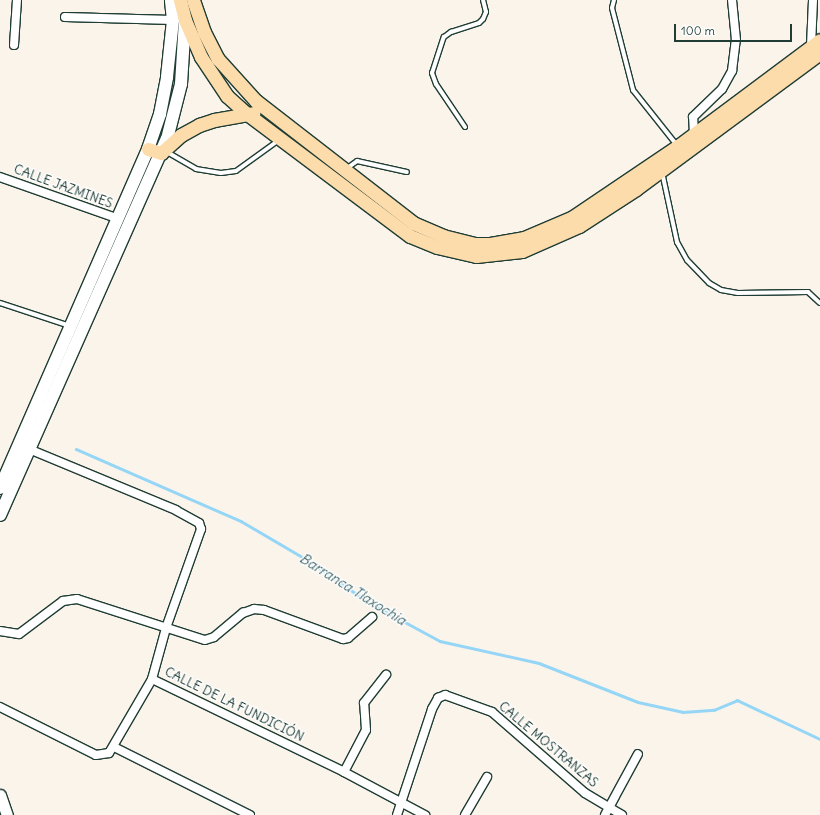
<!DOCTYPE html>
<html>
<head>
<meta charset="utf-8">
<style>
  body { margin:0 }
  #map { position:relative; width:820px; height:815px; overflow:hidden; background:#fbf4eb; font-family:Delius,sans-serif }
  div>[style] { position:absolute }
  .stream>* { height:2.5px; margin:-1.25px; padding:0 1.25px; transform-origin:1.25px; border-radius:1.25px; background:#95d6f7 }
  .roads { filter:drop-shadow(1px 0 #1f3d34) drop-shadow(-1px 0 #1f3d34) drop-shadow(0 1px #1f3d34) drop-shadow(0 -1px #1f3d34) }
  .service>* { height:4px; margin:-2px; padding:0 2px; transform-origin:2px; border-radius:2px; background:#fff }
  .minor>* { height:8px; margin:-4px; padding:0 4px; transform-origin:4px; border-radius:4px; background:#fff }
  .tertiary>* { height:11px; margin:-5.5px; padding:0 5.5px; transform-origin:5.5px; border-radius:5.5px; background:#fff }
  .secondary>* { height:12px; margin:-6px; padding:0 6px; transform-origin:6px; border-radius:6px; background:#fff }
  .primary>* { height:13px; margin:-6.5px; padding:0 6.5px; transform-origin:6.5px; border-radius:6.5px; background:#fddcac }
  span { translate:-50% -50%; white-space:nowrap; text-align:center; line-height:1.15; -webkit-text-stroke:3px #fff; paint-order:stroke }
  .street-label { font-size:13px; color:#1f3d34 }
  .water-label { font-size:14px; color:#3c6365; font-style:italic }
  .scale { position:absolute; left:674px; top:24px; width:118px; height:18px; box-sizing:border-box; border:2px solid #1f3d34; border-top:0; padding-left:5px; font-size:12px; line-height:14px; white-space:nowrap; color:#1f3d34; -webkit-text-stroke:3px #fff; paint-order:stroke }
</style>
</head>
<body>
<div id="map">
  <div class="stream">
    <div style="left:76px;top:449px;width:180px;rotate:23.6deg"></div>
    <div style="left:241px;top:521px;width:81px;rotate:30.4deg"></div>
    <div style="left:311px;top:562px;width:70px;rotate:35.1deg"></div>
    <div style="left:368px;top:602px;width:82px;rotate:28.4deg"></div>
    <div style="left:440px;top:641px;width:101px;rotate:12.5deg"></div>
    <div style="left:539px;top:663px;width:106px;rotate:21.5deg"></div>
    <div style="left:638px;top:702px;width:46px;rotate:12.5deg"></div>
    <div style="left:683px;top:712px;width:31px;rotate:-4deg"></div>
    <div style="left:714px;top:710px;width:25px;rotate:-23deg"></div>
    <div style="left:737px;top:700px;width:92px;rotate:25.2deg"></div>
  </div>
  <div class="roads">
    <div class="service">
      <div style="left:614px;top:0;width:8px;rotate:104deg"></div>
      <div style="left:612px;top:8px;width:85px;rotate:75.6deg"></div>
      <div style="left:633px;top:90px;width:69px;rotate:51.5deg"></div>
      <div style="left:465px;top:127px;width:52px;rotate:-124deg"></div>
      <div style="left:436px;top:84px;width:12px;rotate:-110deg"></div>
      <div style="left:432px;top:73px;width:38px;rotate:-72deg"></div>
      <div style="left:444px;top:37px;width:9px;rotate:-36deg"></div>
      <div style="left:451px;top:32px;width:29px;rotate:-18deg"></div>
      <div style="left:479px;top:23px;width:6px;rotate:-45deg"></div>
      <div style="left:483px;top:19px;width:8px;rotate:-67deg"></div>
      <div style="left:486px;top:12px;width:12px;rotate:-104deg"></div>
      <div style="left:167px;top:152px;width:34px;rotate:30deg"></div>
      <div style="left:196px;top:169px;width:25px;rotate:9deg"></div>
      <div style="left:221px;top:173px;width:15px;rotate:-8deg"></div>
      <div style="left:236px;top:171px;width:53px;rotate:-35.8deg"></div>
      <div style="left:346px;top:169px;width:14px;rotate:-36deg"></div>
      <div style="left:357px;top:161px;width:51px;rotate:12.4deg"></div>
      <div style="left:662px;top:172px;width:72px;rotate:77.9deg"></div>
      <div style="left:677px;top:242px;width:21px;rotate:61deg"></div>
      <div style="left:687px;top:260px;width:32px;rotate:46deg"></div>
      <div style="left:709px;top:283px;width:14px;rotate:30deg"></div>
      <div style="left:721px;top:290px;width:17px;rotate:10deg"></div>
      <div style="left:738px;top:293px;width:70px;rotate:-0.8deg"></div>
      <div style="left:808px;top:292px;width:16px;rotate:43deg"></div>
      <div style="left:0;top:303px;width:74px;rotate:18.2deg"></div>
    </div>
    <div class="minor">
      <div style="left:65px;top:17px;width:108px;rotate:1.6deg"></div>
      <div style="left:14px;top:45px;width:45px;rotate:-86.2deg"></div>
      <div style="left:811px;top:46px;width:46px;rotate:-87.5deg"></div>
      <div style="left:694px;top:134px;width:17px;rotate:-93deg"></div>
      <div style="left:693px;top:117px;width:40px;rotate:-44deg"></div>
      <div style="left:722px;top:89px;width:21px;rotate:-61deg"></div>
      <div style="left:732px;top:71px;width:31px;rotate:-83deg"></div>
      <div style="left:736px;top:40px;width:40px;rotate:-95.7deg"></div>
      <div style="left:0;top:177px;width:126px;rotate:19.4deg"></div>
      <div style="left:0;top:631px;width:19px;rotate:9deg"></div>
      <div style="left:19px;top:634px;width:55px;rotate:-36.9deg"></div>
      <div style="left:63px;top:601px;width:14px;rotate:-8deg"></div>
      <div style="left:77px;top:599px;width:134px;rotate:17.8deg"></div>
      <div style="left:205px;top:640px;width:9px;rotate:-18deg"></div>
      <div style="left:214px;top:637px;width:38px;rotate:-40deg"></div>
      <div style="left:243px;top:613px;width:12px;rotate:-20deg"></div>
      <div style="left:254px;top:609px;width:10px;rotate:6deg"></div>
      <div style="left:264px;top:610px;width:84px;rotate:20.2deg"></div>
      <div style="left:343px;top:639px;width:5px;rotate:-11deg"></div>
      <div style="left:348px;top:638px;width:32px;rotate:-41deg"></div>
      <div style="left:152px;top:679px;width:213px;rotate:25.8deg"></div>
      <div style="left:344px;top:772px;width:92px;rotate:28deg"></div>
      <div style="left:0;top:707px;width:107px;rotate:26.6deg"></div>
      <div style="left:96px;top:755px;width:13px;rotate:-9deg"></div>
      <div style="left:109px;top:753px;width:86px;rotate:-59.8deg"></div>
      <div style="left:152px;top:679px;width:53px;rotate:-74.6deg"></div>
      <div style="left:166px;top:628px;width:105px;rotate:-70.5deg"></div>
      <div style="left:201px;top:529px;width:6px;rotate:-108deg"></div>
      <div style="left:199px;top:523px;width:26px;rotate:-151deg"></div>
      <div style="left:176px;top:510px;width:159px;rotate:-157.5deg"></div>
      <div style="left:114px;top:747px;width:152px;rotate:26.6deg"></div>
      <div style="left:344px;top:772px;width:47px;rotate:-62.4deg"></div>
      <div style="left:366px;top:730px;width:27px;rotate:-94deg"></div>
      <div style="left:364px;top:703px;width:36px;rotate:-52deg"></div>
      <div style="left:397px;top:815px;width:112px;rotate:-71.7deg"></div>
      <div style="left:432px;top:709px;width:13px;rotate:-61deg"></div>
      <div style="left:438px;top:698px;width:8px;rotate:-23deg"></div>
      <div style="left:445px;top:695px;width:50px;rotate:19.9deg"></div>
      <div style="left:492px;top:712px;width:123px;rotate:41.1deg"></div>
      <div style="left:585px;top:793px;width:43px;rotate:30.7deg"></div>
      <div style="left:465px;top:815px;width:44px;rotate:-59.9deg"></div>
      <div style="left:605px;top:815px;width:69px;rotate:-61.6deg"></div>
    </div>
    <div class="tertiary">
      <div style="left:0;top:795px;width:21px;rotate:71deg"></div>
    </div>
    <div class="secondary">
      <div style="left:0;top:488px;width:370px;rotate:-66.4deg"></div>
      <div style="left:148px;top:149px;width:37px;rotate:-71deg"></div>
      <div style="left:160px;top:114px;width:38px;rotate:-79deg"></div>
      <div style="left:167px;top:77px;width:57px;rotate:-84deg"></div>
      <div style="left:173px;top:20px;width:20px;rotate:-96deg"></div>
      <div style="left:0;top:515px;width:411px;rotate:-66.1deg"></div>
      <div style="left:167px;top:139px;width:57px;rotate:-75.7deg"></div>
      <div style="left:181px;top:84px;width:64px;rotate:-86.4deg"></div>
    </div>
    <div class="primary">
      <div style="left:180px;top:0;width:21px;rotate:76deg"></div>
      <div style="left:185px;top:20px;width:40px;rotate:66.6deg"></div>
      <div style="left:201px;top:57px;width:47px;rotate:56.3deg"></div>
      <div style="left:227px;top:96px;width:25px;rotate:42deg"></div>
      <div style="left:246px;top:113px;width:205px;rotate:36.9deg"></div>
      <div style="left:410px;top:236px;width:29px;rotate:22deg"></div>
      <div style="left:437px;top:247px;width:40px;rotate:13deg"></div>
      <div style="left:476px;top:256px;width:46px;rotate:-6.2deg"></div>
      <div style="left:522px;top:251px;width:62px;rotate:-23.7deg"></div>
      <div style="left:579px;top:226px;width:68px;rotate:-33deg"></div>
      <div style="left:636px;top:189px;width:229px;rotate:-36.5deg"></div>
      <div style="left:193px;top:0;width:34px;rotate:71deg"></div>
      <div style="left:204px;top:32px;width:30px;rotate:63deg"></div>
      <div style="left:218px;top:59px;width:57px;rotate:47.9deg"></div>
      <div style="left:256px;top:101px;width:199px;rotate:37.8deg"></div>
      <div style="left:413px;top:223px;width:33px;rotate:23deg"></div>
      <div style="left:443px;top:236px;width:33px;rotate:14deg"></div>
      <div style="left:475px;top:244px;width:15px"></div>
      <div style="left:490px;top:244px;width:35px;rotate:-10deg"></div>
      <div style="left:524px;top:238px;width:53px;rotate:-23.2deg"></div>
      <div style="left:573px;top:217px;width:127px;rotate:-34.1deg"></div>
      <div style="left:678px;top:146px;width:177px;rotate:-36.7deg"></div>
      <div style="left:148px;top:149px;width:14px;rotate:17deg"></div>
      <div style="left:161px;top:153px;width:27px;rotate:-42deg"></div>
      <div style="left:181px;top:135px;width:21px;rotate:-29deg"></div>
      <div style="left:199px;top:125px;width:16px;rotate:-18deg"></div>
      <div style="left:214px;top:120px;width:40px;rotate:-10deg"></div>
    </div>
  </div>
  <div class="street-label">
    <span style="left:63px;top:187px;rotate:20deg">CALLE JAZMINES</span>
    <span style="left:234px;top:705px;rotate:26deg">CALLE DE LA FUNDICIÓN</span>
    <span style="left:548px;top:745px;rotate:40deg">CALLE MOSTRANZAS</span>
  </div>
  <div class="water-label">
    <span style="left:353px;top:589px;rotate:32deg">Barranca Tlaxochia</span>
  </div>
  <div class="scale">100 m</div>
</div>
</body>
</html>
